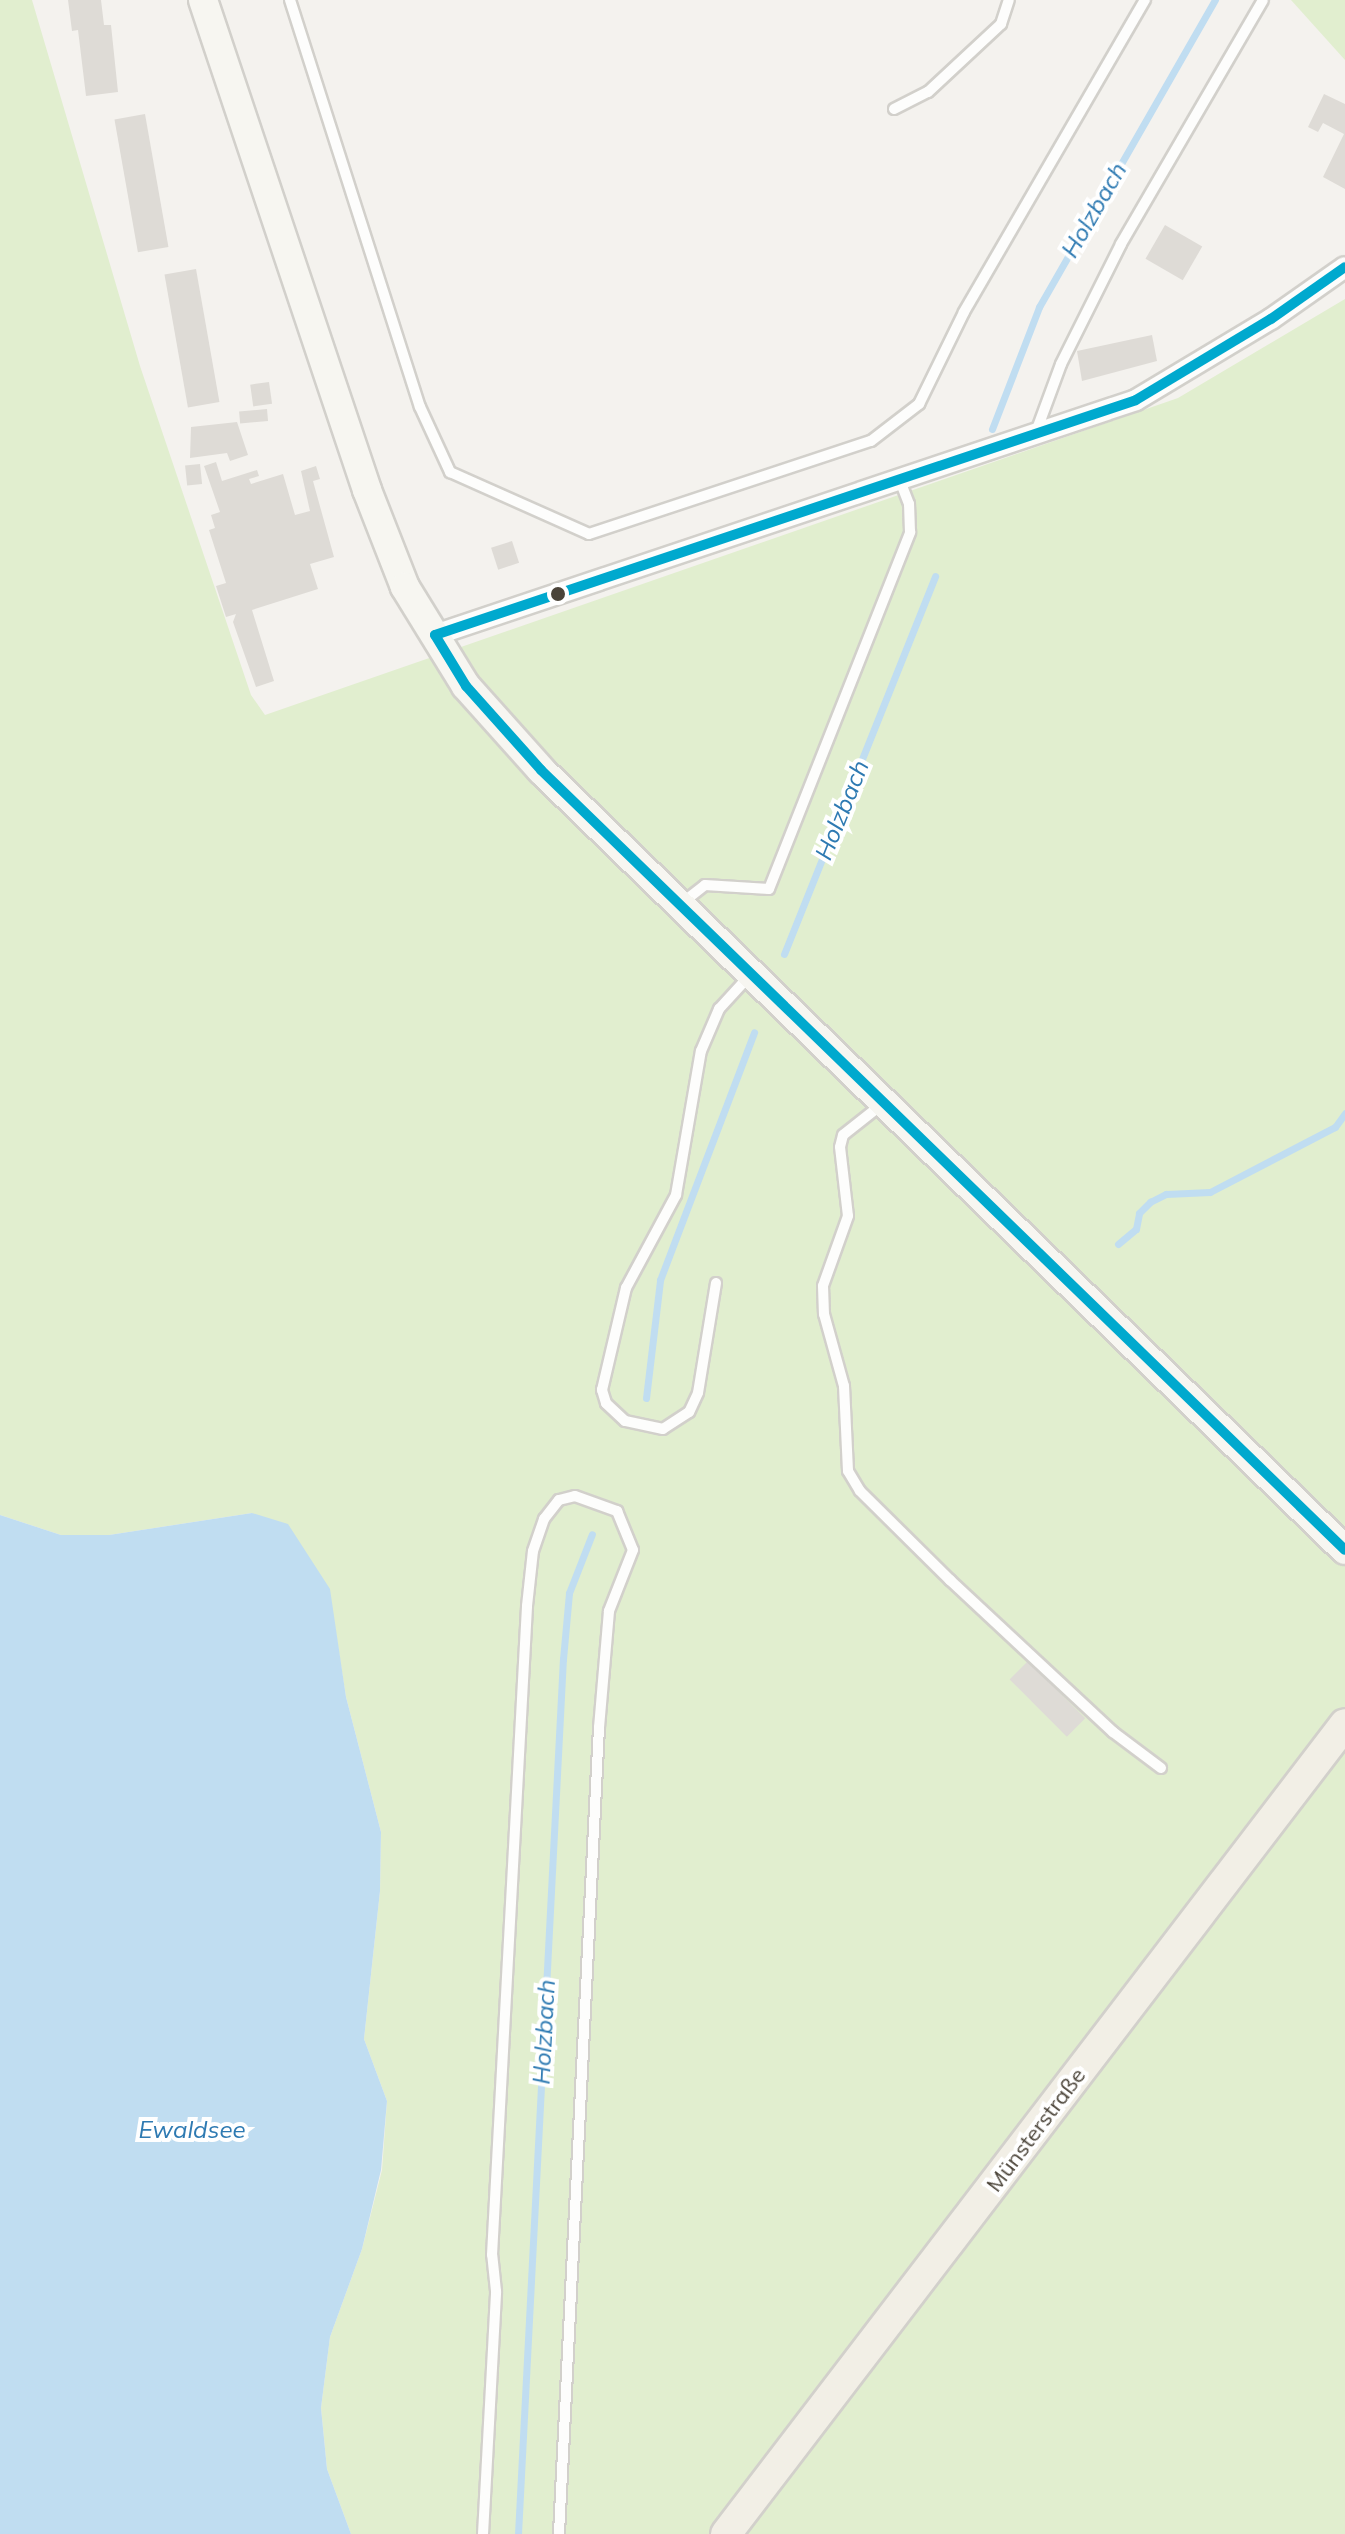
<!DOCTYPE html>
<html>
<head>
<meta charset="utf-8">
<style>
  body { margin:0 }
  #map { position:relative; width:1345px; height:2534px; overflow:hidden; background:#f4f2ee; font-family:Mulish,sans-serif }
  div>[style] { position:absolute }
  .green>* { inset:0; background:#e1eecf }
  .water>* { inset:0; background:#c0ddf1 }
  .stream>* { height:7px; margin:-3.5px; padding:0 3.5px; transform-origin:3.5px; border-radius:3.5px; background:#c0ddf1 }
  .building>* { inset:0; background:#dedbd6; transform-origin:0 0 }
  .roads { filter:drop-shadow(2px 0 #d2d0cb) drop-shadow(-2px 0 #d2d0cb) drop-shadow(0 2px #d2d0cb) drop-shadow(0 -2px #d2d0cb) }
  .lane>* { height:10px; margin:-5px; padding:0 5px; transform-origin:5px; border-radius:5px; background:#fdfdfc }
  .street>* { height:20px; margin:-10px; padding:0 10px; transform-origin:10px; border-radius:10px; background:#fdfdfc }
  .secondary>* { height:28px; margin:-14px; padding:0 14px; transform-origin:14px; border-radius:14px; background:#f7f6f1 }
  .primary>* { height:30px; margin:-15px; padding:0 15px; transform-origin:15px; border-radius:15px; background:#f2efe6 }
  .bus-1>* { height:10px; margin:-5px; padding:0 5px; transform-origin:5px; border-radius:5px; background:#00a9ce }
  .dots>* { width:22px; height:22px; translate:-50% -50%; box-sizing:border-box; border:4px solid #fff; border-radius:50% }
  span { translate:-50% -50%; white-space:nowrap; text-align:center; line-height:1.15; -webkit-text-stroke:8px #fff; paint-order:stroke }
  .street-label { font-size:22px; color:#4b4439 }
  .water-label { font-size:24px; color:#2e7ab2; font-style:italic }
</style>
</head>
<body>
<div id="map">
  <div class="green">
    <div style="clip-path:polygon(0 0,32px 0,140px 366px,251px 695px,265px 715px,1178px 398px,1345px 299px,1345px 2534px,351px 2534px,327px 2469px,321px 2408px,330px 2337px,362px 2249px,382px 2170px,387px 2101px,364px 2039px,380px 1891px,381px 1832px,346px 1697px,329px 1589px,252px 1513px,109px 1535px,61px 1535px,0 1515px)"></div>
    <div style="clip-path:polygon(1291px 0,1345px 0,1345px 60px)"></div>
  </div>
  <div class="water">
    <div style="clip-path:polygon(252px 1513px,288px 1524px,330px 1589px,346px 1697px,381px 1832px,380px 1891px,364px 2039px,387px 2101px,381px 2170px,362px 2249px,330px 2337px,321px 2408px,327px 2469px,351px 2534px,0 2534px,0 1515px,61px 1535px,109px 1535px)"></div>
  </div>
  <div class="stream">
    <div style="left:992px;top:429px;width:131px;rotate:-68.9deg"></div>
    <div style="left:1039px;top:307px;width:354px;rotate:-60.2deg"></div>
    <div style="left:784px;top:954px;width:407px;rotate:-68.2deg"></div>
    <div style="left:1118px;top:1244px;width:23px;rotate:-40deg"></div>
    <div style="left:1136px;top:1229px;width:16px;rotate:-79deg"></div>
    <div style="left:1139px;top:1213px;width:16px;rotate:-45deg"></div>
    <div style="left:1150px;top:1202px;width:18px;rotate:-27deg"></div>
    <div style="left:1166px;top:1194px;width:44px;rotate:-2.6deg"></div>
    <div style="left:1210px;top:1192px;width:141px;rotate:-27.5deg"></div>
    <div style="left:1335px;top:1127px;width:17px;rotate:-54deg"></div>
    <div style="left:646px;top:1398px;width:119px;rotate:-83.2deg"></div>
    <div style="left:660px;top:1280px;width:265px;rotate:-69.2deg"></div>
    <div style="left:518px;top:2534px;width:876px;rotate:-87.06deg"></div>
    <div style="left:563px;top:1659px;width:66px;rotate:-84.8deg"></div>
    <div style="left:569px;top:1593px;width:63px;rotate:-68.7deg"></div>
  </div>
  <div class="building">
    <div style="clip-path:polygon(68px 0,101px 0,104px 25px,111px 25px,118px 92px,86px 96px,78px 30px,72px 31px)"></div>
    <div style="clip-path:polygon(1324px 94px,1345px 104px,1345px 189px,1323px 177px,1344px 134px,1323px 123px,1318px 132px,1308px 127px)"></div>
    <div style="left:145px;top:114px;width:135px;height:31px;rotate:80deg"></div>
    <div style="left:1165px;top:225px;width:43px;height:39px;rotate:30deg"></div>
    <div style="left:196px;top:269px;width:135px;height:32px;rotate:80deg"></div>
    <div style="clip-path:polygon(1152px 335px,1157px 361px,1082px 381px,1077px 351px)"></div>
    <div style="left:269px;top:382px;width:22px;height:19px;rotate:82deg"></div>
    <div style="left:267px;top:409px;width:12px;height:28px;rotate:85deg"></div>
    <div style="clip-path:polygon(237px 422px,248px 455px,230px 461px,227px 453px,190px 458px,191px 427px)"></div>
    <div style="clip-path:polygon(216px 462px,222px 481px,257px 470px,259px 476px,249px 479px,251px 484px,283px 474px,295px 515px,310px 511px,301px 471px,316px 466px,320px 479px,313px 481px,334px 557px,310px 564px,318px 589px,252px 610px,274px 681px,256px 687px,233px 622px,236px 614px,226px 617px,216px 586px,226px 583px,209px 530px,215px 528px,211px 515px,220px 512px,204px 466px)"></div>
    <div style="left:200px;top:464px;width:20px;height:15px;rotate:84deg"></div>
    <div style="left:512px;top:541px;width:23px;height:22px;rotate:72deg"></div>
    <div style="left:1028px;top:1661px;width:81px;height:26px;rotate:45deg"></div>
  </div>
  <div class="roads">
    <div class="lane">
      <div style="left:290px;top:0;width:427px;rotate:72.3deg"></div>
      <div style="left:420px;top:407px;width:72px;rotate:65.2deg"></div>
      <div style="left:450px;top:472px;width:152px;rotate:24deg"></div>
      <div style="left:589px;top:534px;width:297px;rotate:-18.3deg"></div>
      <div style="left:871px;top:441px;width:61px;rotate:-37.6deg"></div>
      <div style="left:919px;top:404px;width:102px;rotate:-63.9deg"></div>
      <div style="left:964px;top:312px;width:361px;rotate:-59.9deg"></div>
      <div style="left:894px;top:109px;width:38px;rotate:-27deg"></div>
      <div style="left:928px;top:92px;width:100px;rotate:-43deg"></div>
      <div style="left:1001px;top:24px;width:25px;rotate:-72deg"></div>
      <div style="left:1036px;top:432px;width:72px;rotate:-69.8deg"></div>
      <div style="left:1061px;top:364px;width:134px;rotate:-63.4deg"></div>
      <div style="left:1121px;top:244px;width:282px;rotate:-59.8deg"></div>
      <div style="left:682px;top:903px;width:29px;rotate:-38deg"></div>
      <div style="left:705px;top:885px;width:64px;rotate:3.6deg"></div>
      <div style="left:769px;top:889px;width:384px;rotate:-68.4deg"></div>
      <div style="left:910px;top:532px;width:28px;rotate:-92deg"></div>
      <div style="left:909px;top:504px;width:26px;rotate:-111deg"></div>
      <div style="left:881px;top:1105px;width:48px;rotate:141.7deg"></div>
      <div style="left:843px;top:1135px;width:12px;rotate:104deg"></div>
      <div style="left:840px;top:1147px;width:69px;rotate:83.4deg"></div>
      <div style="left:848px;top:1216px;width:74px;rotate:109.7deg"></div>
      <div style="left:823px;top:1286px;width:28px;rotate:88deg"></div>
      <div style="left:824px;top:1314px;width:75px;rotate:74.5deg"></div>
      <div style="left:844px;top:1386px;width:85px;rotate:87.3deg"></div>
      <div style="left:848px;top:1471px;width:23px;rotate:59deg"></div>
      <div style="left:860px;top:1491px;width:127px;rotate:44.7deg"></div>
      <div style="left:950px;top:1580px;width:223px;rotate:43deg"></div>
      <div style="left:1113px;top:1732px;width:60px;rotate:36.9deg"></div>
      <div style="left:716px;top:1283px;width:111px;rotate:99.3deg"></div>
      <div style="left:698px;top:1393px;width:21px;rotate:115deg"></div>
      <div style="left:689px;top:1412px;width:31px;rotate:147deg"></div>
      <div style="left:663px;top:1429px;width:39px;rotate:-168deg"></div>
      <div style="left:625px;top:1421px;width:26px;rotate:-137deg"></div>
      <div style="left:606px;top:1403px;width:14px;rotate:-107deg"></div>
      <div style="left:602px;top:1390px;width:105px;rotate:-76.8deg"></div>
      <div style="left:626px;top:1288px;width:106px;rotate:-61.7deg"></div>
      <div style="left:676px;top:1195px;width:146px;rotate:-80.2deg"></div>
      <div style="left:701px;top:1051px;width:46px;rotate:-66.8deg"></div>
      <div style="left:719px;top:1009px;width:47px;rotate:-47.6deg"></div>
      <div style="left:483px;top:2534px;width:243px;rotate:-86.9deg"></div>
      <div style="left:496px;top:2291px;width:36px;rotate:-96deg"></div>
      <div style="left:492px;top:2255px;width:650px;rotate:-86.91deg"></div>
      <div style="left:527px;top:1606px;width:55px;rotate:-83.8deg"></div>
      <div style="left:533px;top:1551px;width:34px;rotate:-71deg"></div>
      <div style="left:544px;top:1519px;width:24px;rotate:-52deg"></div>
      <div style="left:559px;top:1500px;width:16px;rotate:-14deg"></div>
      <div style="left:575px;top:1496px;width:45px;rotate:19.7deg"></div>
      <div style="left:617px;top:1511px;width:42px;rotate:67.7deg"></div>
      <div style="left:633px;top:1550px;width:66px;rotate:111.5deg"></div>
      <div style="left:609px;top:1611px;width:116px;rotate:94.9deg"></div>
      <div style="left:599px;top:1727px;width:808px;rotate:92.84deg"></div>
    </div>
    <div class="street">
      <div style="left:435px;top:635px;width:739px;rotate:-18.53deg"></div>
      <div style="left:1136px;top:400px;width:157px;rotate:-31deg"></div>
      <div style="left:1271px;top:319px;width:90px;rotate:-35.1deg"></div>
    </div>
    <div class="secondary">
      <div style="left:203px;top:0;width:517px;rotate:71.49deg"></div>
      <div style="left:367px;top:490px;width:104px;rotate:68.6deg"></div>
      <div style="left:405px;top:587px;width:116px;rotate:58.4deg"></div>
      <div style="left:466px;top:686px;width:113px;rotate:48.2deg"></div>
      <div style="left:541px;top:770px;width:1120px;rotate:44.13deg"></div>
    </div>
    <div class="primary">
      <div style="left:726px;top:2534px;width:1019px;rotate:-52.61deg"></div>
    </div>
  </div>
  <div class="bus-1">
    <div style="left:435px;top:635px;width:60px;rotate:58.7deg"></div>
    <div style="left:466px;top:686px;width:113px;rotate:48.2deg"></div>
    <div style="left:541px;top:770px;width:1120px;rotate:44.13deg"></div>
    <div style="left:435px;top:635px;width:739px;rotate:-18.53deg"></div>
    <div style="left:1136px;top:400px;width:157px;rotate:-31deg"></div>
    <div style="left:1271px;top:319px;width:90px;rotate:-35.1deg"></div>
  </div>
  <div class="dots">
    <div style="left:558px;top:594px;background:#4b4439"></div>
  </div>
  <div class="street-label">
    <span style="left:1036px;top:2130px;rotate:-53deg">Münsterstraße</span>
  </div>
  <div class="water-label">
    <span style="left:1094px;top:210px;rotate:-60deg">Holzbach</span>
    <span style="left:842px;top:810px;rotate:-68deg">Holzbach</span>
    <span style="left:544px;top:2032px;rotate:-87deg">Holzbach</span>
    <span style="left:192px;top:2130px">Ewaldsee</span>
  </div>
</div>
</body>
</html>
